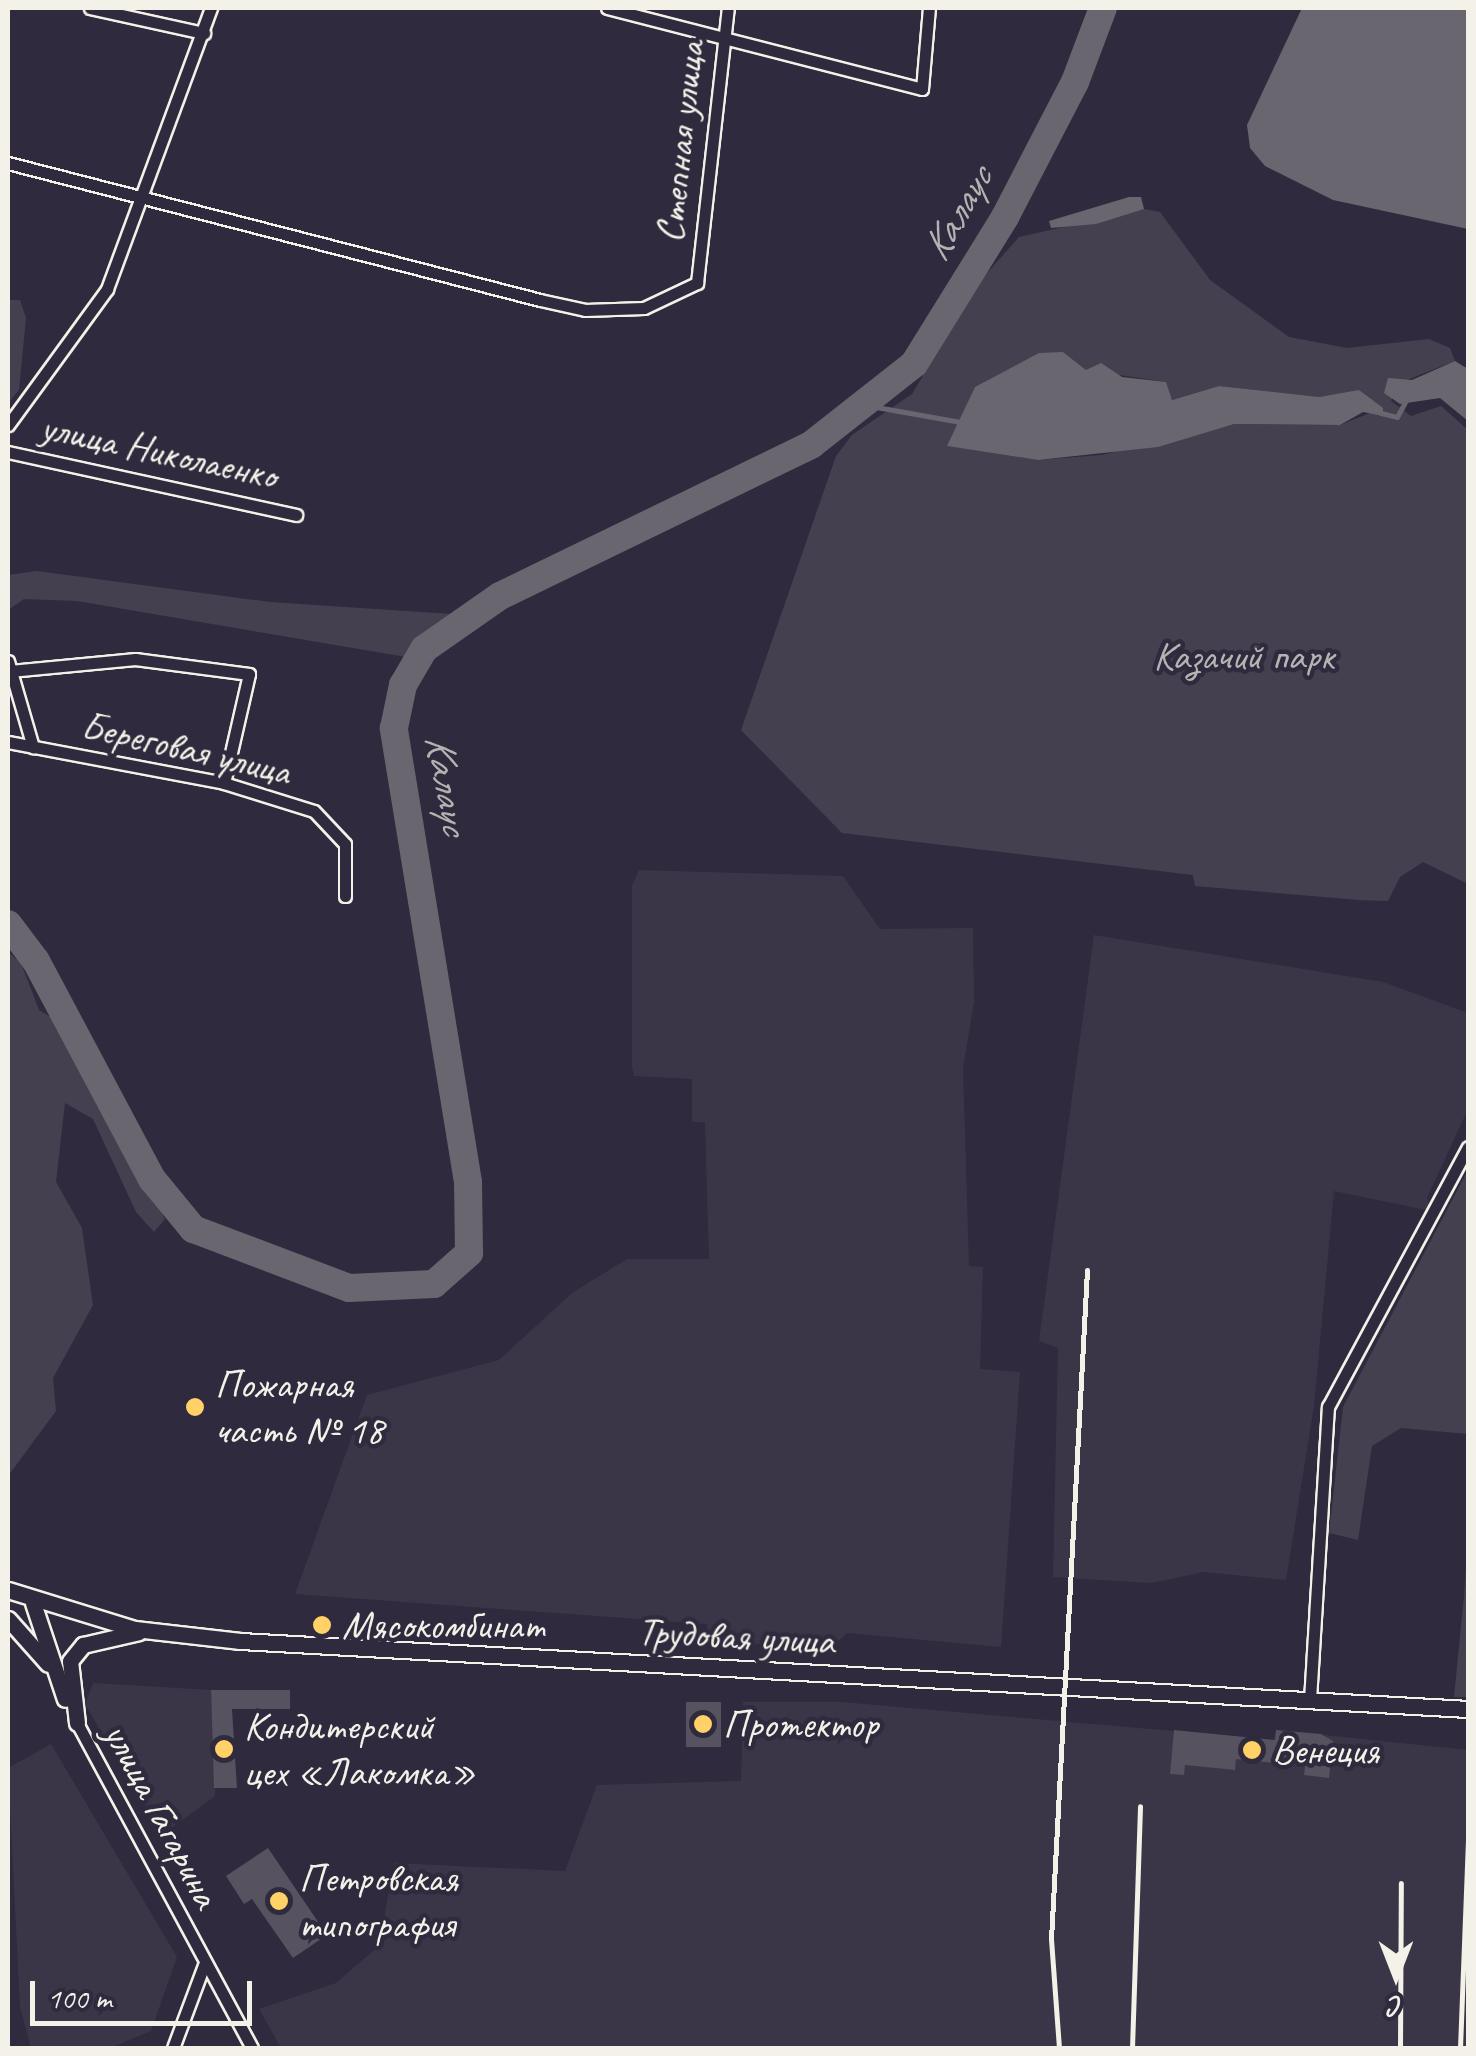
<!DOCTYPE html>
<html>
<head>
<meta charset="utf-8">
<style>
  body { margin:0 }
  #map { position:relative; width:1476px; height:2056px; overflow:hidden; background:#2f2a3d; font-family:Caveat,sans-serif }
  div>[style] { position:absolute }
  .built>* { inset:0; background:#3b3647 }
  .green>* { inset:0; background:#454050 }
  .water>* { inset:0; background:#6a6670 }
  .stream>* { height:5px; margin:-2.5px; padding:0 2.5px; transform-origin:2.5px; border-radius:2.5px; background:#6a6670 }
  .river>* { height:28px; margin:-14px; padding:0 14px; transform-origin:14px; border-radius:14px; background:#6a6670 }
  .building>* { inset:0; background:#56525f; transform-origin:0 0 }
  .roads { filter:drop-shadow(2px 0 #f4f1e8) drop-shadow(-2px 0 #f4f1e8) drop-shadow(0 2px #f4f1e8) drop-shadow(0 -2px #f4f1e8) }
  .street>* { height:11px; margin:-5.5px; padding:0 5.5px; transform-origin:5.5px; border-radius:5.5px; background:#2f2a3d }
  .secondary>* { height:15px; margin:-7.5px; padding:0 7.5px; transform-origin:7.5px; border-radius:7.5px; background:#2f2a3d }
  .rail>* { height:5px; margin:-2.5px; padding:0 2.5px; transform-origin:2.5px; border-radius:2.5px; background:#f4f1e8 }
  .dots>* { width:28px; height:28px; translate:-50% -50%; box-sizing:border-box; border:5px solid #2f2a3d; border-radius:50% }
  span { translate:-50% -50%; white-space:nowrap; text-align:center; line-height:1.15; -webkit-text-stroke:9px #2f2a3d; paint-order:stroke }
  .street-label { font-size:40px; color:#f4f1e8 }
  .park-label { font-size:40px; color:#b7b3b3 }
  .poi-label { font-size:40px; color:#f4f1e8 }
  .left { translate:0 -50%; text-align:left }
  .water-label { font-size:42px; color:#b6b2b2; font-style:italic }
  .frame { position:absolute; inset:0; border:10px solid #f4f1e8; pointer-events:none }
  .north { position:absolute; left:1346px; top:1926px; width:100px; height:100px; -webkit-text-stroke:8px #2f2a3d; paint-order:stroke; rotate:180deg; font-size:28px; font-weight:700; line-height:40px; text-align:center; color:#f4f1e8 }
  .north::after { content:''; display:block; margin:auto; width:35px; height:45px; background:#f4f1e8; clip-path:polygon(50% 0,100% 100%,50% 72%,0 100%) }
  .scale { position:absolute; left:30px; top:1981px; width:222px; height:45px; box-sizing:border-box; border:5px solid #f4f1e8; border-top:0; padding-left:12px; font-size:30px; line-height:35px; white-space:nowrap; color:#f4f1e8; -webkit-text-stroke:8px #2f2a3d; paint-order:stroke }
</style>
</head>
<body>
<div id="map">
  <div class="built">
    <div style="clip-path:polygon(639px 870px,843px 876px,880px 929px,973px 928px,974px 1002px,963px 1068px,969px 1266px,983px 1267px,980px 1369px,1020px 1372px,1001px 1647px,847px 1633px,828px 1651px,707px 1639px,707px 1624px,295px 1594px,367px 1395px,499px 1360px,572px 1293px,627px 1259px,709px 1259px,705px 1122px,692px 1122px,692px 1079px,634px 1076px,632px 1066px,632px 886px)"></div>
    <div style="clip-path:polygon(1094px 935px,1383px 982px,1468px 1013px,1468px 1109px,1427px 1198px,1431px 1211px,1334px 1191px,1314px 1406px,1286px 1580px,1204px 1572px,1151px 1583px,1053px 1577px,1058px 1348px,1039px 1341px)"></div>
    <div style="clip-path:polygon(93px 1683px,211px 1690px,215px 1796px,162px 1835px,85px 1704px)"></div>
    <div style="clip-path:polygon(743px 1702px,842px 1702px,1274px 1740px,1276px 1730px,1468px 1750px,1468px 2048px,281px 2048px,259px 2009px,336px 1983px,379px 1946px,394px 1863px,565px 1871px,597px 1785px,741px 1781px)"></div>
    <div style="clip-path:polygon(51px 1744px,177px 1957px,151px 2031px,110px 2048px,31px 2048px,20px 2007px,8px 1768px)"></div>
  </div>
  <div class="green">
    <div style="clip-path:polygon(evenodd,1144px 209px,1160px 212px,1210px 280px,1289px 337px,1347px 348px,1429px 339px,1450px 348px,1455px 361px,1399px 383px,1391px 401px,1411px 416px,1441px 406px,1468px 430px,1468px 884px,1423px 862px,1400px 877px,1388px 901px,1359px 900px,1195px 886px,1193px 875px,842px 833px,741px 730px,836px 456px,852px 435px,912px 394px,980px 281px,1019px 237px,1144px 209px,1063px 352px,1086px 370px,1166px 382px,1171px 400px,1219px 386px,1319px 397px,1349px 392px,1375px 411px,1340px 425px,1234px 424px,1101px 455px,1038px 460px,948px 446px,975px 387px,1063px 352px)"></div>
    <div style="clip-path:polygon(8px 300px,20px 300px,26px 318px,19px 390px,8px 403px)"></div>
    <div style="clip-path:polygon(37px 571px,270px 602px,452px 614px,406px 657px,77px 601px,24px 599px,8px 610px,8px 575px)"></div>
    <div style="clip-path:polygon(8px 952px,21px 963px,39px 1010px,54px 1019px,165px 1219px,154px 1232px,136px 1212px,93px 1119px,65px 1103px,56px 1182px,82px 1228px,93px 1305px,53px 1378px,56px 1411px,8px 1476px,8px 1549px)"></div>
    <div style="clip-path:polygon(1468px 1170px,1468px 1434px,1401px 1428px,1372px 1446px,1358px 1540px,1329px 1533px,1343px 1407px)"></div>
    <div style="clip-path:polygon(1468px 1538px,1468px 1697px,1454px 1697px,1464px 1596px)"></div>
  </div>
  <div class="water">
    <div style="clip-path:polygon(1302px 8px,1468px 8px,1468px 229px,1333px 200px,1265px 166px,1250px 148px,1247px 125px)"></div>
    <div style="clip-path:polygon(1129px 197px,1141px 197px,1144px 209px,1096px 224px,1051px 228px,1049px 221px)"></div>
    <div style="clip-path:polygon(1063px 352px,1086px 370px,1101px 363px,1122px 377px,1166px 382px,1172px 400px,1219px 386px,1319px 397px,1359px 390px,1383px 408px,1383px 416px,1363px 412px,1340px 425px,1234px 424px,1158px 447px,1038px 460px,947px 446px,975px 387px,1039px 353px)"></div>
    <div style="clip-path:polygon(1455px 361px,1468px 369px,1468px 421px,1440px 398px,1400px 404px,1384px 393px,1388px 378px,1412px 380px)"></div>
  </div>
  <div class="stream">
    <div style="left:865px;top:405px;width:97px;rotate:10.1deg"></div>
    <div style="left:1381px;top:413px;width:16px;rotate:14deg"></div>
    <div style="left:1397px;top:417px;width:19px;rotate:-62deg"></div>
  </div>
  <div class="river">
    <div style="left:8px;top:924px;width:46px;rotate:52.9deg"></div>
    <div style="left:36px;top:961px;width:247px;rotate:62deg"></div>
    <div style="left:152px;top:1179px;width:65px;rotate:50.6deg"></div>
    <div style="left:193px;top:1229px;width:167px;rotate:20.7deg"></div>
    <div style="left:349px;top:1288px;width:85px;rotate:-2.7deg"></div>
    <div style="left:434px;top:1284px;width:47px;rotate:-41.5deg"></div>
    <div style="left:469px;top:1253px;width:71px;rotate:-90.8deg"></div>
    <div style="left:468px;top:1182px;width:460px;rotate:-99.3deg"></div>
    <div style="left:394px;top:728px;width:44px;rotate:-78.2deg"></div>
    <div style="left:403px;top:685px;width:42px;rotate:-59.7deg"></div>
    <div style="left:424px;top:649px;width:93px;rotate:-34.9deg"></div>
    <div style="left:500px;top:596px;width:346px;rotate:-25.9deg"></div>
    <div style="left:811px;top:445px;width:131px;rotate:-38.2deg"></div>
    <div style="left:914px;top:364px;width:173px;rotate:-58.2deg"></div>
    <div style="left:1005px;top:217px;width:152px;rotate:-62.6deg"></div>
    <div style="left:1075px;top:82px;width:79px;rotate:-69.3deg"></div>
  </div>
  <div class="building">
    <div style="clip-path:polygon(211px 1690px,290px 1690px,290px 1709px,232px 1709px,237px 1788px,214px 1788px)"></div>
    <div style="left:686px;top:1702px;width:35px;height:45px"></div>
    <div style="clip-path:polygon(1174px 1730px,1275px 1740px,1276px 1730px,1321px 1734px,1333px 1741px,1329px 1778px,1304px 1775px,1305px 1766px,1236px 1759px,1235px 1770px,1185px 1765px,1184px 1775px,1170px 1774px)"></div>
    <div style="clip-path:polygon(268px 1848px,327px 1935px,293px 1958px,252px 1899px,244px 1904px,226px 1876px)"></div>
  </div>
  <div class="roads">
    <div class="street">
      <div style="left:90px;top:8px;width:117px;rotate:12.4deg"></div>
      <div style="left:607px;top:8px;width:325px;rotate:14.4deg"></div>
      <div style="left:922px;top:89px;width:81px;rotate:-85.1deg"></div>
      <div style="left:8px;top:163px;width:549px;rotate:14.44deg"></div>
      <div style="left:540px;top:300px;width:46px;rotate:12.5deg"></div>
      <div style="left:585px;top:310px;width:59px;rotate:-1.9deg"></div>
      <div style="left:644px;top:308px;width:59px;rotate:-25.3deg"></div>
      <div style="left:697px;top:283px;width:277px;rotate:-83.6deg"></div>
      <div style="left:8px;top:425px;width:168px;rotate:-53.9deg"></div>
      <div style="left:107px;top:289px;width:300px;rotate:-69.7deg"></div>
      <div style="left:8px;top:452px;width:295px;rotate:12.3deg"></div>
      <div style="left:8px;top:661px;width:90px;rotate:73.8deg"></div>
      <div style="left:10px;top:671px;width:126px;rotate:-5.5deg"></div>
      <div style="left:135px;top:659px;width:115px;rotate:7.5deg"></div>
      <div style="left:249px;top:674px;width:112px;rotate:102.9deg"></div>
      <div style="left:8px;top:742px;width:220px;rotate:10.7deg"></div>
      <div style="left:224px;top:783px;width:94px;rotate:17.3deg"></div>
      <div style="left:314px;top:811px;width:45px;rotate:46.8deg"></div>
      <div style="left:345px;top:844px;width:52px;rotate:90deg"></div>
      <div style="left:1310px;top:1700px;width:294px;rotate:-86.5deg"></div>
      <div style="left:1328px;top:1407px;width:295px;rotate:-61.7deg"></div>
      <div style="left:77px;top:1723px;width:369px;rotate:61.7deg"></div>
      <div style="left:173px;top:2048px;width:89px;rotate:-69.5deg"></div>
    </div>
    <div class="secondary">
      <div style="left:8px;top:1590px;width:133px;rotate:17.1deg"></div>
      <div style="left:135px;top:1629px;width:106px;rotate:6.5deg"></div>
      <div style="left:240px;top:1641px;width:1230px;rotate:3.17deg"></div>
      <div style="left:33px;top:1603px;width:101px;rotate:71.6deg"></div>
      <div style="left:8px;top:1619px;width:60px;rotate:48.4deg"></div>
      <div style="left:77px;top:1723px;width:62px;rotate:-96.4deg"></div>
      <div style="left:70px;top:1661px;width:21px;rotate:-51deg"></div>
      <div style="left:83px;top:1645px;width:57px;rotate:-13.1deg"></div>
    </div>
  </div>
  <div class="rail">
    <div style="left:1059px;top:2048px;width:109px;rotate:-94.2deg"></div>
    <div style="left:1051px;top:1939px;width:670px;rotate:-86.92deg"></div>
    <div style="left:1132px;top:2048px;width:242px;rotate:-88.1deg"></div>
    <div style="left:1400px;top:2048px;width:165px;rotate:-89.7deg"></div>
    <div style="left:1460px;top:2048px;width:207px;rotate:-87.8deg"></div>
  </div>
  <div class="dots">
    <div style="left:195px;top:1407px;background:#ffd166"></div>
    <div style="left:322px;top:1625px;background:#ffd166"></div>
    <div style="left:703px;top:1724px;background:#ffd166"></div>
    <div style="left:224px;top:1749px;background:#ffd166"></div>
    <div style="left:1252px;top:1750px;background:#ffd166"></div>
    <div style="left:279px;top:1901px;background:#ffd166"></div>
  </div>
  <div class="street-label">
    <span style="left:680px;top:142px;rotate:-84deg">Степная улица</span>
    <span style="left:159px;top:451px;rotate:12deg">улица Николаенко</span>
    <span style="left:186px;top:748px;rotate:13deg">Береговая улица</span>
    <span style="left:736px;top:1636px;rotate:3deg">Трудовая улица</span>
    <span style="left:162px;top:1815px;rotate:62deg">улица Гагарина</span>
  </div>
  <div class="park-label">
    <span style="left:1244px;top:656px">Казачий парк</span>
  </div>
  <div class="poi-label">
    <span class="left" style="left:215px;top:1407px">Пожарная<br>часть № 18</span>
    <span class="left" style="left:342px;top:1625px">Мясокомбинат</span>
    <span class="left" style="left:723px;top:1724px">Протектор</span>
    <span class="left" style="left:244px;top:1749px">Кондитерский<br>цех «Лакомка»</span>
    <span class="left" style="left:1272px;top:1750px">Венеция</span>
    <span class="left" style="left:299px;top:1901px">Петровская<br>типография</span>
  </div>
  <div class="water-label">
    <span style="left:957px;top:214px;rotate:-60deg">Калаус</span>
    <span style="left:447px;top:784px;rotate:80deg">Калаус</span>
  </div>
  <div class="frame"></div>
  <div class="north">С</div>
  <div class="scale">100 m</div>
</div>
</body>
</html>
